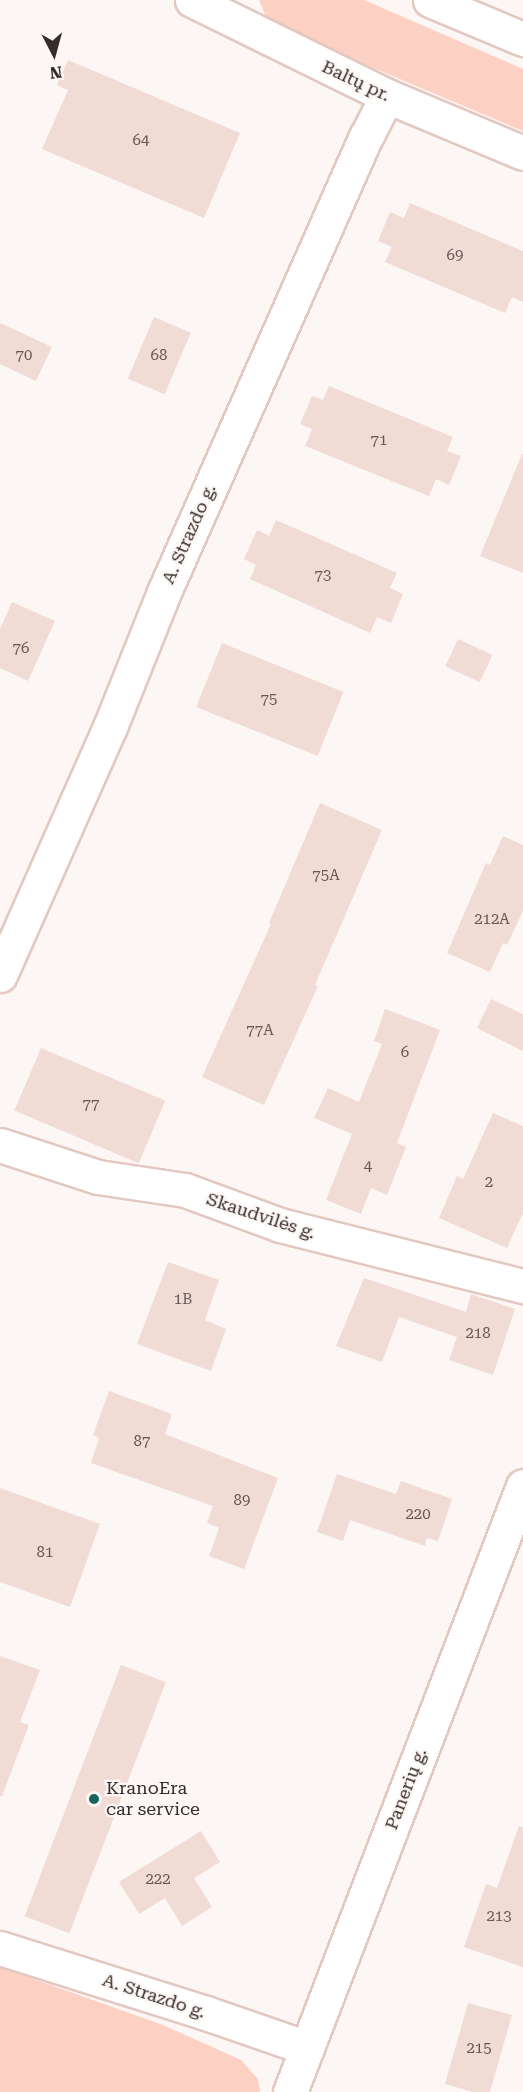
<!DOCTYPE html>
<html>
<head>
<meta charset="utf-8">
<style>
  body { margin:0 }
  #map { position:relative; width:523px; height:2092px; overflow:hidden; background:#fcf6f4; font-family:"Roboto Serif",serif }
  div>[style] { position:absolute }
  .green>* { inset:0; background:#fcd1c3 }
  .building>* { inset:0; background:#f1dbd5; transform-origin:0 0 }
  .roads { filter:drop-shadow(2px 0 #e2c8c0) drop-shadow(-2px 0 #e2c8c0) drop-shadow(0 2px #e2c8c0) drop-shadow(0 -2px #e2c8c0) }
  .minor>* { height:33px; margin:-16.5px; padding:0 16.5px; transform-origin:16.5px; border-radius:16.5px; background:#fff }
  .major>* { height:33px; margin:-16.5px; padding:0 16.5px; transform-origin:16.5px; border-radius:16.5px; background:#fff }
  .dots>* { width:16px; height:16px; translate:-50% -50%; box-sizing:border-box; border:3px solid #fcf6f4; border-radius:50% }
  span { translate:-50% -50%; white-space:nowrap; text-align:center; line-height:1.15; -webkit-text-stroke:4.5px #fcf6f4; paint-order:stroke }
  .number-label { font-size:15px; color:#655854 }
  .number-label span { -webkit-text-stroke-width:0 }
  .street-label { font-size:18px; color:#362c29 }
  .poi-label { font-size:18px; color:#362c29 }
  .left { translate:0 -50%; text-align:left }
  .north { position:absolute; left:24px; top:24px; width:60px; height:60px; -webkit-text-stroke:4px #fcf6f4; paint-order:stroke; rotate:174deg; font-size:16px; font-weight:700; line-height:24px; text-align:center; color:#362c29 }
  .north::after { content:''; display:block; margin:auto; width:21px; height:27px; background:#362c29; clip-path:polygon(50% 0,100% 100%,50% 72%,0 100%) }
</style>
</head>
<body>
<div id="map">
  <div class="green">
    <div style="clip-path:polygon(259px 0,364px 0,523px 69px,523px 131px,345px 56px,266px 17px)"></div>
    <div style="clip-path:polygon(0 1967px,163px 2025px,241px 2060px,258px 2079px,260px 2092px,0 2092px)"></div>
  </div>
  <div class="building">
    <div style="clip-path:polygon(68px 60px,240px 133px,204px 218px,42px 149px,68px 90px,57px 85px)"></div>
    <div style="clip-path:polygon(410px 203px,523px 251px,523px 302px,512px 297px,505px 313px,385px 262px,392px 247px,378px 241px,390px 212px,404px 218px)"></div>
    <div style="left:154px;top:317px;width:40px;height:67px;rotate:23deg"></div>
    <div style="clip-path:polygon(0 323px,52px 347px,36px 381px,0 364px)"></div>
    <div style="clip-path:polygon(329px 386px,453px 437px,447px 451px,461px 456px,449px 485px,436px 479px,429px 496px,305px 446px,312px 429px,300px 424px,312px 396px,323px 400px)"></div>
    <div style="clip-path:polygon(522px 454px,523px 454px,523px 573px,480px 556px)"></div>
    <div style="clip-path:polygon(276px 520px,397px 573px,390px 588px,403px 594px,391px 623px,377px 617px,370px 633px,250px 579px,256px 565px,244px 559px,257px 530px,269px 536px)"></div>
    <div style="clip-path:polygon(12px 602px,55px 621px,28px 681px,0 668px,0 629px)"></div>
    <div style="left:458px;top:639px;width:38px;height:30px;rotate:25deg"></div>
    <div style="left:222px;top:643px;width:131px;height:69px;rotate:22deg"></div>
    <div style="clip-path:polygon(320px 803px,382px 830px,315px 985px,318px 986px,264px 1105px,202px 1077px,271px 924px,269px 923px)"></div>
    <div style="clip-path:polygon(503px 836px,523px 845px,523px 911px,507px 945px,503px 943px,490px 972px,447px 953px,486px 863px,490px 865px)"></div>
    <div style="clip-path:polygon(491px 999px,523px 1014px,523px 1051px,477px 1028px)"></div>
    <div style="clip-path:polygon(385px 1009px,440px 1030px,397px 1143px,406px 1147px,387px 1195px,371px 1188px,361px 1214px,326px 1200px,352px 1134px,314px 1118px,328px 1088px,359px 1102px,382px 1044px,374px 1041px)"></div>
    <div style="left:41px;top:1048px;width:135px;height:68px;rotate:23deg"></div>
    <div style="clip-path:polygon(493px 1113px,523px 1126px,523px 1213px,507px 1248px,439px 1218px,457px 1176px,463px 1179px)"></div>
    <div style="clip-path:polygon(168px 1262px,219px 1280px,205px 1320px,226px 1329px,211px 1371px,137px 1344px)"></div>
    <div style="clip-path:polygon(364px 1278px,466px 1312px,471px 1294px,515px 1309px,493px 1375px,449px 1360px,457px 1337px,399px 1317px,382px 1362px,336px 1346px)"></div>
    <div style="clip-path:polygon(109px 1391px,172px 1414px,165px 1434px,278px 1478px,244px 1569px,209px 1556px,219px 1528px,207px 1523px,213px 1506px,91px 1463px,99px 1438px,93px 1435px)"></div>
    <div style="clip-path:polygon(337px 1474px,396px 1494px,401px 1481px,452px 1499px,438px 1541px,427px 1538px,425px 1546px,350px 1520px,343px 1541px,317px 1532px)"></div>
    <div style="clip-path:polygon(0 1488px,100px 1524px,70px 1607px,0 1582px)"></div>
    <div style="clip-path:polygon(0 1656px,40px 1670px,20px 1722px,29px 1725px,2px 1796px,0 1796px)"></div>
    <div style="left:121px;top:1665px;width:48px;height:269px;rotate:21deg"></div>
    <div style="clip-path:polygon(519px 1826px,523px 1827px,523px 1967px,464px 1947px,486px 1884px,497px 1888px)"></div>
    <div style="clip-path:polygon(201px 1831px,220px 1862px,194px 1878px,212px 1907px,182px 1926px,165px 1898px,139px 1914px,119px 1882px)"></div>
    <div style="clip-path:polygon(468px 2003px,512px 2015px,490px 2092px,473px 2092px,445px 2084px)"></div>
  </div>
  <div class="roads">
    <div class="minor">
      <div style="left:0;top:975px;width:271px;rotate:-66.1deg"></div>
      <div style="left:110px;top:727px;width:145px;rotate:-68.2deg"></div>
      <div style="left:164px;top:592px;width:498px;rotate:-66.1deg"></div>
      <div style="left:366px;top:137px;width:46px;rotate:-62.9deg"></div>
      <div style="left:0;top:1145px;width:103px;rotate:18.1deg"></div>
      <div style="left:98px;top:1177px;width:88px;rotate:8.5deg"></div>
      <div style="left:185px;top:1190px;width:101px;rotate:20.2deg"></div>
      <div style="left:280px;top:1225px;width:251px;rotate:14.1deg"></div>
      <div style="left:0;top:1948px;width:216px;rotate:17.5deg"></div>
      <div style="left:206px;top:2013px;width:107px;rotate:19.1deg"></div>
    </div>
    <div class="major">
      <div style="left:192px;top:0;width:217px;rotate:26.2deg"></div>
      <div style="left:387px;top:96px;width:147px;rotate:22.7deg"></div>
      <div style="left:430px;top:0;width:101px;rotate:22.8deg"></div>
      <div style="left:290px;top:2092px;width:649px;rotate:-68.97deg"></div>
    </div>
  </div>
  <div class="dots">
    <div style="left:94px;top:1799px;background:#18645f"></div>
  </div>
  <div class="number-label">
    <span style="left:141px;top:141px">64</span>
    <span style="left:455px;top:256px">69</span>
    <span style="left:24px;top:356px">70</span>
    <span style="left:159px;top:356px">68</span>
    <span style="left:379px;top:441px">71</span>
    <span style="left:323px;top:576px">73</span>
    <span style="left:21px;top:649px">76</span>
    <span style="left:269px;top:700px">75</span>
    <span style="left:326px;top:876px">75A</span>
    <span style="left:492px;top:920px">212A</span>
    <span style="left:260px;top:1031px">77A</span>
    <span style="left:405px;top:1053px">6</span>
    <span style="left:91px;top:1105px">77</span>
    <span style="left:368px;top:1167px">4</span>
    <span style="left:489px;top:1183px">2</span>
    <span style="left:183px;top:1300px">1B</span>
    <span style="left:478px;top:1334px">218</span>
    <span style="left:142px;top:1442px">87</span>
    <span style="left:242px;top:1501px">89</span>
    <span style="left:418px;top:1515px">220</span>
    <span style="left:45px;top:1553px">81</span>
    <span style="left:158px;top:1880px">222</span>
    <span style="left:499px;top:1917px">213</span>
    <span style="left:479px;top:2049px">215</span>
  </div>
  <div class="street-label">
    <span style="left:356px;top:81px;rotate:25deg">Baltų pr.</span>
    <span style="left:189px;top:534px;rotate:-66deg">A. Strazdo g.</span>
    <span style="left:261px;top:1216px;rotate:18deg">Skaudvilės g.</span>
    <span style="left:406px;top:1789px;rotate:-69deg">Panerių g.</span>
    <span style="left:154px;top:1996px;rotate:18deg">A. Strazdo g.</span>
  </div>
  <div class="poi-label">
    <span class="left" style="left:106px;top:1799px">KranoEra<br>car service</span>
  </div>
  <div class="north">N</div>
</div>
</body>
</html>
